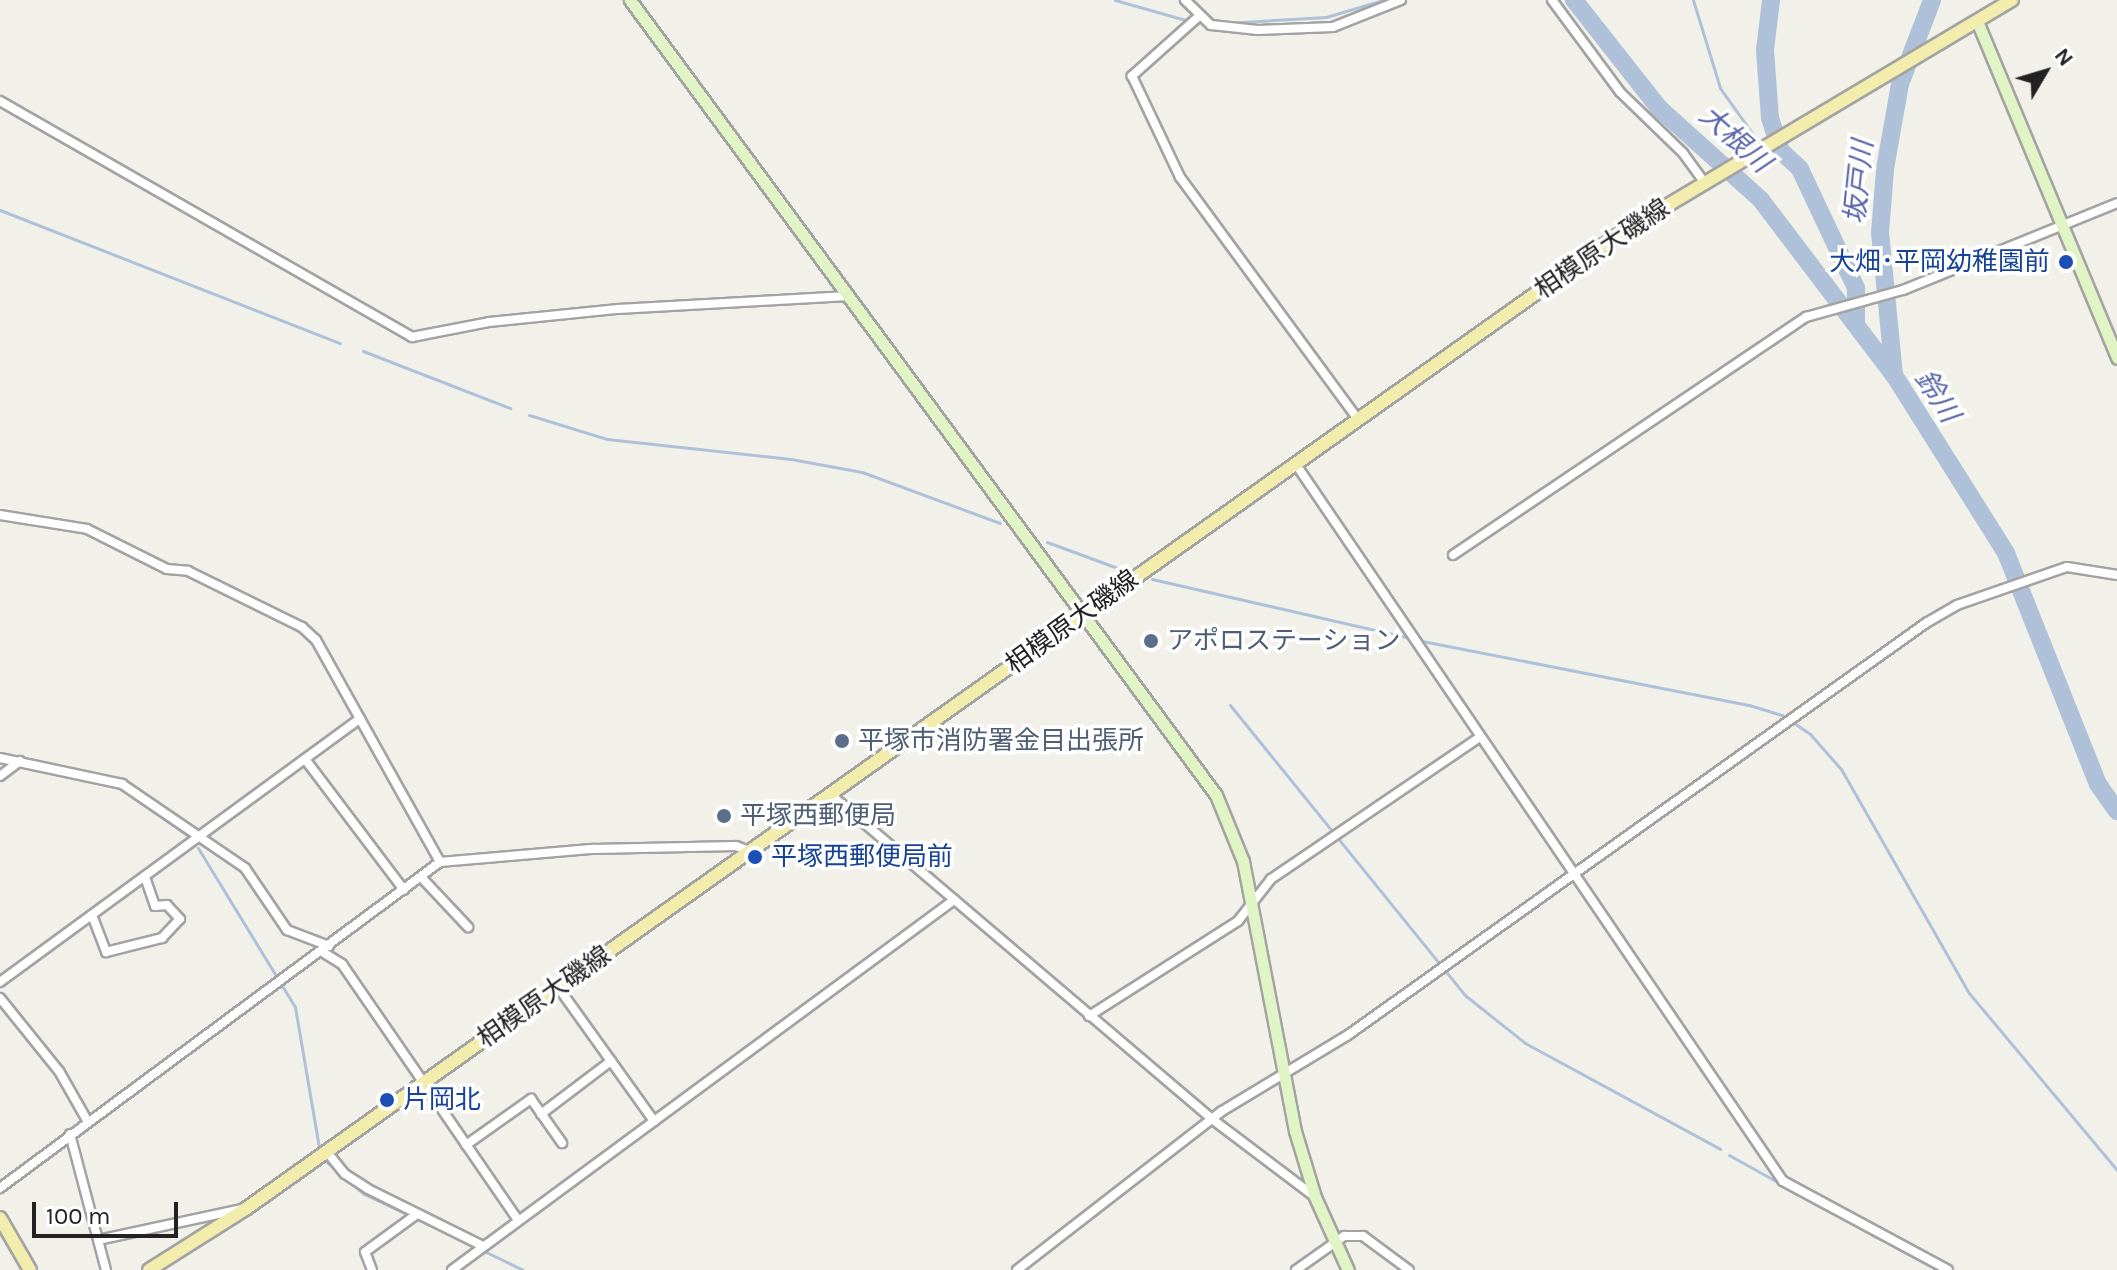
<!DOCTYPE html>
<html>
<head>
<meta charset="utf-8">
<style>
  body { margin:0 }
  #map { position:relative; width:2117px; height:1270px; overflow:hidden; background:#f1f1ea; font-family:Karla,"Noto Sans JP",sans-serif }
  div>[style] { position:absolute }
  .stream>* { height:3px; margin:-1.5px; padding:0 1.5px; transform-origin:1.5px; border-radius:1.5px; background:#afc1d9 }
  .river>* { height:18px; margin:-9px; padding:0 9px; transform-origin:9px; border-radius:9px; background:#afc1d9 }
  .roads { filter:drop-shadow(2px 0 #a3a3a3) drop-shadow(-2px 0 #a3a3a3) drop-shadow(0 2px #a3a3a3) drop-shadow(0 -2px #a3a3a3) }
  .street>* { height:8px; margin:-4px; padding:0 4px; transform-origin:4px; border-radius:4px; background:#fff }
  .secondary>* { height:11px; margin:-5.5px; padding:0 5.5px; transform-origin:5.5px; border-radius:5.5px; background:#e1f4c5 }
  .primary>* { height:12px; margin:-6px; padding:0 6px; transform-origin:6px; border-radius:6px; background:#f3edad }
  .dots>* { width:22px; height:22px; translate:-50% -50%; box-sizing:border-box; border:4px solid #fff; border-radius:50% }
  span { translate:-50% -50%; white-space:nowrap; text-align:center; line-height:1.15; -webkit-text-stroke:7px #fff; paint-order:stroke }
  .street-label { font-size:26px; color:#222 }
  .transit-label { font-size:26px; color:#164399 }
  .right { translate:-100% -50%; text-align:right }
  .left { translate:0 -50%; text-align:left }
  .service-label { font-size:26px; color:#4e5e75 }
  .water-label { font-size:28px; color:#5764a8; font-style:italic }
  .north { position:absolute; left:2005px; top:32px; width:80px; height:80px; -webkit-text-stroke:6px #fff; paint-order:stroke; rotate:52deg; font-size:22px; font-weight:700; line-height:32px; text-align:center; color:#222 }
  .north::after { content:''; display:block; margin:auto; width:28px; height:36px; background:#222; clip-path:polygon(50% 0,100% 100%,50% 72%,0 100%) }
  .scale { position:absolute; left:32px; top:1202px; width:146px; height:36px; box-sizing:border-box; border:4px solid #222; border-top:0; padding-left:10px; font-size:24px; line-height:28px; white-space:nowrap; color:#222; -webkit-text-stroke:6px #fff; paint-order:stroke }
</style>
</head>
<body>
<div id="map">
  <div class="stream">
    <div style="left:1115px;top:0;width:77px;rotate:15.8deg"></div>
    <div style="left:1693px;top:0;width:92px;rotate:72.9deg"></div>
    <div style="left:1720px;top:88px;width:72px;rotate:54.6deg"></div>
    <div style="left:1225px;top:23px;width:101px;rotate:-3.4deg"></div>
    <div style="left:1326px;top:17px;width:59px;rotate:-16.6deg"></div>
    <div style="left:1768px;top:152px;width:13px;rotate:-4deg"></div>
    <div style="left:0;top:210px;width:365px;rotate:21.4deg"></div>
    <div style="left:363px;top:351px;width:158px;rotate:21.2deg"></div>
    <div style="left:529px;top:415px;width:82px;rotate:17.1deg"></div>
    <div style="left:607px;top:439px;width:185px;rotate:6.2deg"></div>
    <div style="left:791px;top:459px;width:72px;rotate:10.4deg"></div>
    <div style="left:862px;top:472px;width:147px;rotate:20.3deg"></div>
    <div style="left:1047px;top:542px;width:81px;rotate:20.2deg"></div>
    <div style="left:1152px;top:579px;width:265px;rotate:12.9deg"></div>
    <div style="left:1417px;top:640px;width:338px;rotate:11.1deg"></div>
    <div style="left:1749px;top:705px;width:34px;rotate:17deg"></div>
    <div style="left:1782px;top:715px;width:34px;rotate:34deg"></div>
    <div style="left:1810px;top:734px;width:47px;rotate:48.5deg"></div>
    <div style="left:1841px;top:769px;width:258px;rotate:60.3deg"></div>
    <div style="left:1969px;top:993px;width:231px;rotate:50.1deg"></div>
    <div style="left:1230px;top:705px;width:375px;rotate:51deg"></div>
    <div style="left:1466px;top:996px;width:75px;rotate:38.5deg"></div>
    <div style="left:1525px;top:1043px;width:222px;rotate:28.5deg"></div>
    <div style="left:117px;top:785px;width:90px;rotate:35.5deg"></div>
    <div style="left:198px;top:848px;width:186px;rotate:58.6deg"></div>
    <div style="left:295px;top:1007px;width:142px;rotate:80.3deg"></div>
    <div style="left:1729px;top:1155px;width:60px;rotate:29.1deg"></div>
    <div style="left:327px;top:1162px;width:49px;rotate:40.9deg"></div>
    <div style="left:364px;top:1194px;width:115px;rotate:25.2deg"></div>
    <div style="left:1840px;top:1216px;width:44px;rotate:30.1deg"></div>
    <div style="left:1897px;top:1248px;width:47px;rotate:28.2deg"></div>
    <div style="left:482px;top:1250px;width:46px;rotate:26deg"></div>
  </div>
  <div class="river">
    <div style="left:1574px;top:0;width:137px;rotate:51.8deg"></div>
    <div style="left:1659px;top:108px;width:137px;rotate:42deg"></div>
    <div style="left:1761px;top:200px;width:220px;rotate:52.8deg"></div>
    <div style="left:1894px;top:375px;width:210px;rotate:57.8deg"></div>
    <div style="left:2006px;top:553px;width:249px;rotate:68.3deg"></div>
    <div style="left:2098px;top:784px;width:33px;rotate:55deg"></div>
    <div style="left:1771px;top:0;width:50px;rotate:96.8deg"></div>
    <div style="left:1765px;top:50px;width:68px;rotate:85.8deg"></div>
    <div style="left:1770px;top:118px;width:35px;rotate:72deg"></div>
    <div style="left:1781px;top:151px;width:26px;rotate:43deg"></div>
    <div style="left:1800px;top:169px;width:132px;rotate:64.8deg"></div>
    <div style="left:1856px;top:288px;width:34px;rotate:90deg"></div>
    <div style="left:1894px;top:375px;width:143px;rotate:-95.6deg"></div>
    <div style="left:1880px;top:233px;width:64px;rotate:-85.5deg"></div>
    <div style="left:1885px;top:169px;width:86px;rotate:-80deg"></div>
    <div style="left:1900px;top:84px;width:90px;rotate:-69.1deg"></div>
  </div>
  <div class="roads">
    <div class="street">
      <div style="left:1185px;top:0;width:36px;rotate:44deg"></div>
      <div style="left:1211px;top:25px;width:47px;rotate:6.1deg"></div>
      <div style="left:1258px;top:30px;width:75px;rotate:-2.3deg"></div>
      <div style="left:1333px;top:27px;width:73px;rotate:-21.7deg"></div>
      <div style="left:1552px;top:0;width:114px;rotate:53.5deg"></div>
      <div style="left:1620px;top:92px;width:88px;rotate:44.1deg"></div>
      <div style="left:1683px;top:153px;width:34px;rotate:54deg"></div>
      <div style="left:1198px;top:17px;width:89px;rotate:138.2deg"></div>
      <div style="left:1132px;top:76px;width:112px;rotate:64.6deg"></div>
      <div style="left:1180px;top:177px;width:300px;rotate:53.7deg"></div>
      <div style="left:0;top:101px;width:475px;rotate:29.8deg"></div>
      <div style="left:412px;top:337px;width:78px;rotate:-11deg"></div>
      <div style="left:489px;top:322px;width:130px;rotate:-5.8deg"></div>
      <div style="left:618px;top:309px;width:231px;rotate:-3.2deg"></div>
      <div style="left:1295px;top:463px;width:868px;rotate:55.8deg"></div>
      <div style="left:1783px;top:1181px;width:187px;rotate:28.3deg"></div>
      <div style="left:0;top:515px;width:88px;rotate:9.1deg"></div>
      <div style="left:87px;top:529px;width:89px;rotate:26.6deg"></div>
      <div style="left:167px;top:569px;width:21px;rotate:5deg"></div>
      <div style="left:188px;top:571px;width:127px;rotate:26.2deg"></div>
      <div style="left:302px;top:627px;width:19px;rotate:43deg"></div>
      <div style="left:316px;top:640px;width:254px;rotate:60.8deg"></div>
      <div style="left:1453px;top:555px;width:426px;rotate:-34deg"></div>
      <div style="left:1806px;top:317px;width:101px;rotate:-15.6deg"></div>
      <div style="left:1903px;top:290px;width:231px;rotate:-22.1deg"></div>
      <div style="left:0;top:758px;width:125px;rotate:12deg"></div>
      <div style="left:122px;top:784px;width:149px;rotate:34.3deg"></div>
      <div style="left:245px;top:868px;width:75px;rotate:55.9deg"></div>
      <div style="left:287px;top:930px;width:45px;rotate:20.9deg"></div>
      <div style="left:305px;top:759px;width:164px;rotate:52.9deg"></div>
      <div style="left:0;top:776px;width:25px;rotate:-37deg"></div>
      <div style="left:830px;top:794px;width:502px;rotate:40.39deg"></div>
      <div style="left:1212px;top:1119px;width:129px;rotate:37.1deg"></div>
      <div style="left:421px;top:877px;width:69px;rotate:46.8deg"></div>
      <div style="left:92px;top:915px;width:40px;rotate:69deg"></div>
      <div style="left:106px;top:952px;width:58px;rotate:-14deg"></div>
      <div style="left:162px;top:938px;width:26px;rotate:-47deg"></div>
      <div style="left:180px;top:919px;width:19px;rotate:-133deg"></div>
      <div style="left:167px;top:905px;width:12px;rotate:175deg"></div>
      <div style="left:155px;top:906px;width:31px;rotate:-109deg"></div>
      <div style="left:321px;top:951px;width:25px;rotate:32deg"></div>
      <div style="left:342px;top:964px;width:311px;rotate:55.5deg"></div>
      <div style="left:0;top:982px;width:446px;rotate:-36.2deg"></div>
      <div style="left:558px;top:987px;width:165px;rotate:54.4deg"></div>
      <div style="left:0;top:998px;width:94px;rotate:51.1deg"></div>
      <div style="left:59px;top:1071px;width:59px;rotate:60.4deg"></div>
      <div style="left:1089px;top:1016px;width:177px;rotate:-32.5deg"></div>
      <div style="left:1238px;top:921px;width:53px;rotate:-51.8deg"></div>
      <div style="left:1271px;top:879px;width:253px;rotate:-34.2deg"></div>
      <div style="left:541px;top:1114px;width:88px;rotate:-37.1deg"></div>
      <div style="left:70px;top:1134px;width:141px;rotate:75.2deg"></div>
      <div style="left:466px;top:1145px;width:80px;rotate:-35.3deg"></div>
      <div style="left:531px;top:1099px;width:54px;rotate:54.8deg"></div>
      <div style="left:327px;top:1152px;width:28px;rotate:51deg"></div>
      <div style="left:345px;top:1174px;width:27px;rotate:33deg"></div>
      <div style="left:368px;top:1189px;width:128px;rotate:26.4deg"></div>
      <div style="left:0;top:1188px;width:548px;rotate:-36.54deg"></div>
      <div style="left:440px;top:862px;width:154px;rotate:-4.9deg"></div>
      <div style="left:593px;top:849px;width:143px;rotate:-1.2deg"></div>
      <div style="left:736px;top:846px;width:14px;rotate:21deg"></div>
      <div style="left:98px;top:1240px;width:151px;rotate:-12.2deg"></div>
      <div style="left:372px;top:1270px;width:19px;rotate:-111deg"></div>
      <div style="left:365px;top:1252px;width:64px;rotate:-36.2deg"></div>
      <div style="left:452px;top:1270px;width:624px;rotate:-36.39deg"></div>
      <div style="left:1017px;top:1270px;width:259px;rotate:-37.8deg"></div>
      <div style="left:1222px;top:1111px;width:147px;rotate:-31.1deg"></div>
      <div style="left:1348px;top:1035px;width:710px;rotate:-35.48deg"></div>
      <div style="left:1926px;top:623px;width:36px;rotate:-30deg"></div>
      <div style="left:1957px;top:605px;width:116px;rotate:-19.1deg"></div>
      <div style="left:2067px;top:567px;width:51px;rotate:9.1deg"></div>
      <div style="left:1296px;top:1270px;width:59px;rotate:-35.3deg"></div>
      <div style="left:1344px;top:1236px;width:19px"></div>
      <div style="left:1363px;top:1236px;width:57px;rotate:36.5deg"></div>
    </div>
    <div class="secondary">
      <div style="left:630px;top:0;width:988px;rotate:53.61deg"></div>
      <div style="left:1216px;top:795px;width:71px;rotate:67.8deg"></div>
      <div style="left:1243px;top:861px;width:275px;rotate:79.1deg"></div>
      <div style="left:1295px;top:1131px;width:69px;rotate:73.1deg"></div>
      <div style="left:1315px;top:1197px;width:80px;rotate:65.7deg"></div>
      <div style="left:1977px;top:21px;width:365px;rotate:67.4deg"></div>
    </div>
    <div class="primary">
      <div style="left:0;top:1218px;width:60px;rotate:60deg"></div>
      <div style="left:149px;top:1270px;width:116px;rotate:-32.3deg"></div>
      <div style="left:247px;top:1208px;width:1685px;rotate:-35.36deg"></div>
      <div style="left:1621px;top:233px;width:455px;rotate:-30.8deg"></div>
    </div>
  </div>
  <div class="dots">
    <div style="left:2066px;top:262px;background:#1a4fb4"></div>
    <div style="left:1151px;top:641px;background:#5c6f8a"></div>
    <div style="left:842px;top:741px;background:#5c6f8a"></div>
    <div style="left:724px;top:816px;background:#5c6f8a"></div>
    <div style="left:755px;top:857px;background:#1a4fb4"></div>
    <div style="left:387px;top:1100px;background:#1a4fb4"></div>
  </div>
  <div class="street-label">
    <span style="left:1602px;top:249px;rotate:-34deg">相模原大磯線</span>
    <span style="left:1072px;top:622px;rotate:-36deg">相模原大磯線</span>
    <span style="left:544px;top:997px;rotate:-35deg">相模原大磯線</span>
  </div>
  <div class="transit-label">
    <span class="right" style="left:2050px;top:262px">大畑･平岡幼稚園前</span>
    <span class="left" style="left:771px;top:857px">平塚西郵便局前</span>
    <span class="left" style="left:403px;top:1100px">片岡北</span>
  </div>
  <div class="service-label">
    <span class="left" style="left:1167px;top:641px">アポロステーション</span>
    <span class="left" style="left:858px;top:741px">平塚市消防署金目出張所</span>
    <span class="left" style="left:740px;top:816px">平塚西郵便局</span>
  </div>
  <div class="water-label">
    <span style="left:1735px;top:139px;rotate:42deg">大根川</span>
    <span style="left:1859px;top:182px;rotate:-84deg">坂戸川</span>
    <span style="left:1937px;top:396px;rotate:57deg">鈴川</span>
  </div>
  <div class="north">N</div>
  <div class="scale">100 m</div>
</div>
</body>
</html>
